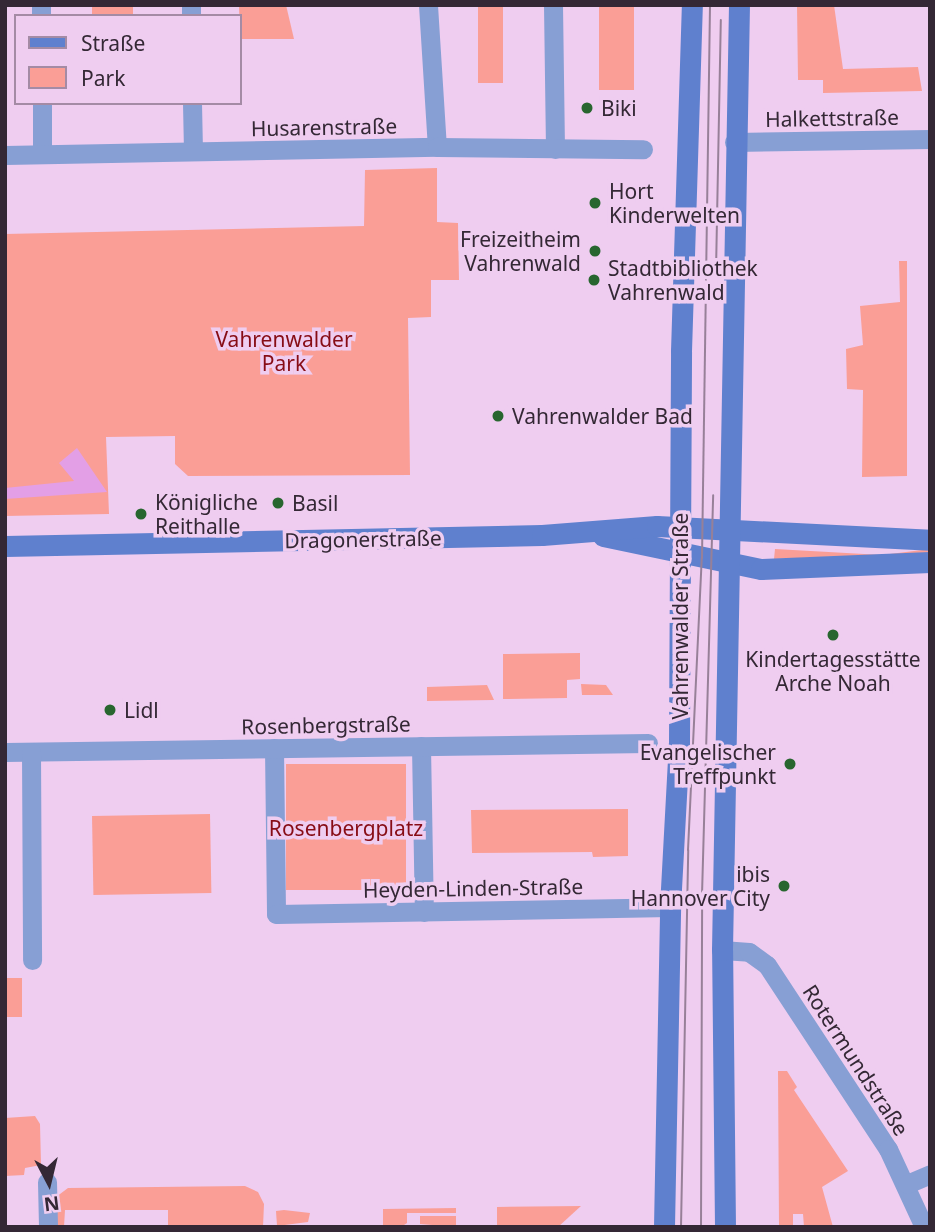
<!DOCTYPE html>
<html>
<head>
<meta charset="utf-8">
<style>
  body { margin:0 }
  #map { position:relative; width:935px; height:1232px; overflow:hidden; background:#efcdf0; font-family:"Noto Sans",sans-serif }
  div>[style] { position:absolute }
  .green>* { inset:0; background:#fa9e96; transform-origin:0 0 }
  .water>* { inset:0; background:#e39fe6 }
  .street>* { height:19px; margin:-9.5px; padding:0 9.5px; transform-origin:9.5px; border-radius:9.5px; background:#879fd4 }
  .secondary>* { height:21px; margin:-10.5px; padding:0 10.5px; transform-origin:10.5px; border-radius:10.5px; background:#5f80ce }
  .tram>* { height:2px; margin:-1px; padding:0 1px; transform-origin:1px; border-radius:1px; background:#978098 }
  .dots>* { width:19px; height:19px; translate:-50% -50%; box-sizing:border-box; border:4px solid #efcdf0; border-radius:50% }
  span { translate:-50% -50%; white-space:nowrap; text-align:center; line-height:1.15; -webkit-text-stroke:7px #efcdf0; paint-order:stroke }
  .poi-label { font-size:21px; color:#342835 }
  .left { translate:0 -50%; text-align:left }
  .right { translate:-100% -50%; text-align:right }
  .street-label { font-size:21px; color:#342835 }
  .park-label { font-size:21px; color:#870c15 }
  .frame { position:absolute; inset:0; border:7px solid #342835; pointer-events:none }
  .legend { position:absolute; left:14px; top:14px; width:228px; height:91px; box-sizing:border-box; background:#efcdf0; border:2px solid #a48ba5; margin:0; padding:9px 12px; list-style:none; font-size:21px; color:#342835 }
  .legend li { display:flex; align-items:center; gap:14px; height:35px }
  .legend b { width:35px; border:2px solid #a48ba5 }
  .north { position:absolute; left:14px; top:1148px; width:70px; height:70px; -webkit-text-stroke:5px #efcdf0; paint-order:stroke; rotate:173deg; font-size:19px; font-weight:700; line-height:28px; text-align:center; color:#342835 }
  .north::after { content:''; display:block; margin:auto; width:24px; height:32px; background:#342835; clip-path:polygon(50% 0,100% 100%,50% 72%,0 100%) }
</style>
</head>
<body>
<div id="map">
  <div class="green">
    <div style="left:92px;top:5px;width:41px;height:11px"></div>
    <div style="clip-path:polygon(239px 5px,286px 5px,294px 39px,240px 39px)"></div>
    <div style="left:478px;top:5px;width:25px;height:78px"></div>
    <div style="left:599px;top:5px;width:35px;height:85px"></div>
    <div style="clip-path:polygon(797px 5px,834px 5px,843px 69px,918px 67px,922px 91px,823px 93px,823px 80px,798px 80px)"></div>
    <div style="clip-path:polygon(437px 168px,437px 222px,458px 223px,459px 280px,431px 280px,431px 317px,408px 318px,410px 475px,188px 476px,175px 464px,175px 436px,106px 437px,109px 514px,5px 516px,5px 234px,364px 226px,365px 170px)"></div>
    <div style="clip-path:polygon(899px 261px,907px 261px,907px 476px,862px 477px,863px 390px,847px 389px,846px 349px,863px 345px,860px 306px,900px 302px)"></div>
    <div style="clip-path:polygon(775px 549px,882px 555px,930px 549px,930px 553px,774px 559px)"></div>
    <div style="clip-path:polygon(580px 653px,580px 679px,567px 680px,567px 698px,503px 699px,503px 654px)"></div>
    <div style="clip-path:polygon(581px 684px,606px 685px,613px 695px,582px 695px)"></div>
    <div style="clip-path:polygon(487px 685px,494px 700px,427px 701px,427px 687px)"></div>
    <div style="left:406px;top:764px;width:126px;height:120px;rotate:90deg"></div>
    <div style="clip-path:polygon(628px 809px,628px 856px,593px 857px,592px 852px,472px 853px,471px 810px)"></div>
    <div style="left:210px;top:814px;width:79px;height:118px;rotate:89deg"></div>
    <div style="left:5px;top:978px;width:17px;height:39px"></div>
    <div style="clip-path:polygon(778px 1071px,787px 1071px,797px 1087px,794px 1090px,848px 1171px,822px 1187px,833px 1227px,804px 1227px,803px 1214px,793px 1214px,793px 1227px,779px 1227px)"></div>
    <div style="clip-path:polygon(35px 1116px,40px 1124px,41px 1165px,25px 1168px,24px 1175px,5px 1176px,5px 1118px)"></div>
    <div style="clip-path:polygon(245px 1186px,258px 1192px,264px 1204px,263px 1227px,168px 1227px,168px 1210px,65px 1210px,64px 1227px,57px 1227px,56px 1197px,68px 1188px)"></div>
    <div style="clip-path:polygon(581px 1206px,558px 1227px,497px 1227px,497px 1207px)"></div>
    <div style="clip-path:polygon(456px 1208px,456px 1213px,407px 1213px,407px 1223px,401px 1227px,383px 1227px,383px 1209px)"></div>
    <div style="clip-path:polygon(284px 1210px,310px 1213px,308px 1222px,277px 1226px,276px 1211px)"></div>
    <div style="clip-path:polygon(420px 1216px,456px 1216px,456px 1227px,420px 1224px)"></div>
  </div>
  <div class="water">
    <div style="clip-path:polygon(77px 448px,107px 492px,5px 499px,5px 488px,74px 481px,59px 463px)"></div>
  </div>
  <div class="street">
    <div style="left:41px;top:5px;width:11px;rotate:90deg"></div>
    <div style="left:191px;top:5px;width:11px;rotate:90deg"></div>
    <div style="left:428px;top:5px;width:142px;rotate:86.4deg"></div>
    <div style="left:553px;top:5px;width:144px;rotate:89.2deg"></div>
    <div style="left:42px;top:103px;width:51px;rotate:90deg"></div>
    <div style="left:192px;top:103px;width:48px;rotate:88.8deg"></div>
    <div style="left:734px;top:142px;width:196px;rotate:-0.9deg"></div>
    <div style="left:5px;top:155px;width:432px;rotate:-1.1deg"></div>
    <div style="left:437px;top:147px;width:206px;rotate:0.6deg"></div>
    <div style="left:421px;top:746px;width:166px;rotate:89deg"></div>
    <div style="left:274px;top:748px;width:166px;rotate:89.3deg"></div>
    <div style="left:276px;top:914px;width:394px;rotate:-1deg"></div>
    <div style="left:5px;top:752px;width:643px;rotate:-0.8deg"></div>
    <div style="left:31px;top:752px;width:208px;rotate:89.7deg"></div>
    <div style="left:722px;top:950px;width:27px;rotate:4deg"></div>
    <div style="left:749px;top:952px;width:22px;rotate:36deg"></div>
    <div style="left:767px;top:965px;width:220px;rotate:56.7deg"></div>
    <div style="left:888px;top:1149px;width:86px;rotate:65.2deg"></div>
    <div style="left:47px;top:1182px;width:45px;rotate:88.7deg"></div>
    <div style="left:907px;top:1184px;width:25px;rotate:-23deg"></div>
  </div>
  <div class="secondary">
    <div style="left:603px;top:536px;width:161px;rotate:11.8deg"></div>
    <div style="left:761px;top:569px;width:169px;rotate:-2.4deg"></div>
    <div style="left:5px;top:546px;width:537px;rotate:-1.17deg"></div>
    <div style="left:542px;top:535px;width:115px;rotate:-4.5deg"></div>
    <div style="left:657px;top:526px;width:273px;rotate:2.9deg"></div>
    <div style="left:664px;top:1227px;width:320px;rotate:-88.9deg"></div>
    <div style="left:670px;top:907px;width:164px;rotate:-86.9deg"></div>
    <div style="left:679px;top:743px;width:392px;rotate:-89.7deg"></div>
    <div style="left:681px;top:351px;width:346px;rotate:-88.2deg"></div>
    <div style="left:725px;top:1227px;width:277px;rotate:-90.6deg"></div>
    <div style="left:722px;top:950px;width:945px;rotate:-88.97deg"></div>
  </div>
  <div class="tram">
    <div style="left:716px;top:271px;width:251px;rotate:-88.9deg"></div>
    <div style="left:681px;top:1227px;width:377px;rotate:-88.9deg"></div>
    <div style="left:688px;top:850px;width:292px;rotate:-87.3deg"></div>
    <div style="left:702px;top:558px;width:553px;rotate:-89.17deg"></div>
    <div style="left:701px;top:1227px;width:332px;rotate:-89.8deg"></div>
    <div style="left:702px;top:895px;width:400px;rotate:-88.4deg"></div>
  </div>
  <div class="dots">
    <div style="left:587px;top:108px;background:#28662f"></div>
    <div style="left:595px;top:203px;background:#28662f"></div>
    <div style="left:595px;top:251px;background:#28662f"></div>
    <div style="left:594px;top:280px;background:#28662f"></div>
    <div style="left:498px;top:416px;background:#28662f"></div>
    <div style="left:278px;top:503px;background:#28662f"></div>
    <div style="left:141px;top:514px;background:#28662f"></div>
    <div style="left:833px;top:635px;background:#28662f"></div>
    <div style="left:110px;top:710px;background:#28662f"></div>
    <div style="left:790px;top:764px;background:#28662f"></div>
    <div style="left:784px;top:886px;background:#28662f"></div>
  </div>
  <div class="poi-label">
    <span class="left" style="left:601px;top:108px">Biki</span>
    <span class="left" style="left:609px;top:203px">Hort<br>Kinderwelten</span>
    <span class="right" style="left:581px;top:251px">Freizeitheim<br>Vahrenwald</span>
    <span class="left" style="left:608px;top:280px">Stadtbibliothek<br>Vahrenwald</span>
    <span class="left" style="left:512px;top:416px">Vahrenwalder Bad</span>
    <span class="left" style="left:155px;top:514px">Königliche<br>Reithalle</span>
    <span class="left" style="left:292px;top:503px">Basil</span>
    <span style="left:833px;top:671px">Kindertagesstätte<br>Arche Noah</span>
    <span class="left" style="left:124px;top:710px">Lidl</span>
    <span class="right" style="left:776px;top:764px">Evangelischer<br>Treffpunkt</span>
    <span class="right" style="left:770px;top:886px">ibis<br>Hannover City</span>
  </div>
  <div class="street-label">
    <span style="left:832px;top:118px;rotate:-1deg">Halkettstraße</span>
    <span style="left:324px;top:127px;rotate:-1deg">Husarenstraße</span>
    <span style="left:363px;top:539px;rotate:-1deg">Dragonerstraße</span>
    <span style="left:680px;top:616px;rotate:-90deg">Vahrenwalder Straße</span>
    <span style="left:326px;top:725px;rotate:-1deg">Rosenbergstraße</span>
    <span style="left:473px;top:888px;rotate:-1deg">Heyden-Linden-Straße</span>
    <span style="left:856px;top:1060px;rotate:57deg">Rotermundstraße</span>
  </div>
  <div class="park-label">
    <span style="left:284px;top:351px">Vahrenwalder<br>Park</span>
    <span style="left:346px;top:828px">Rosenbergplatz</span>
  </div>
  <div class="frame"></div>
  <ul class="legend">
  <li><b style="height:9px;background:#5f80ce"></b>Straße</li>
  <li><b style="height:19px;background:#fa9e96"></b>Park</li>
  </ul>
  <div class="north">N</div>
</div>
</body>
</html>
